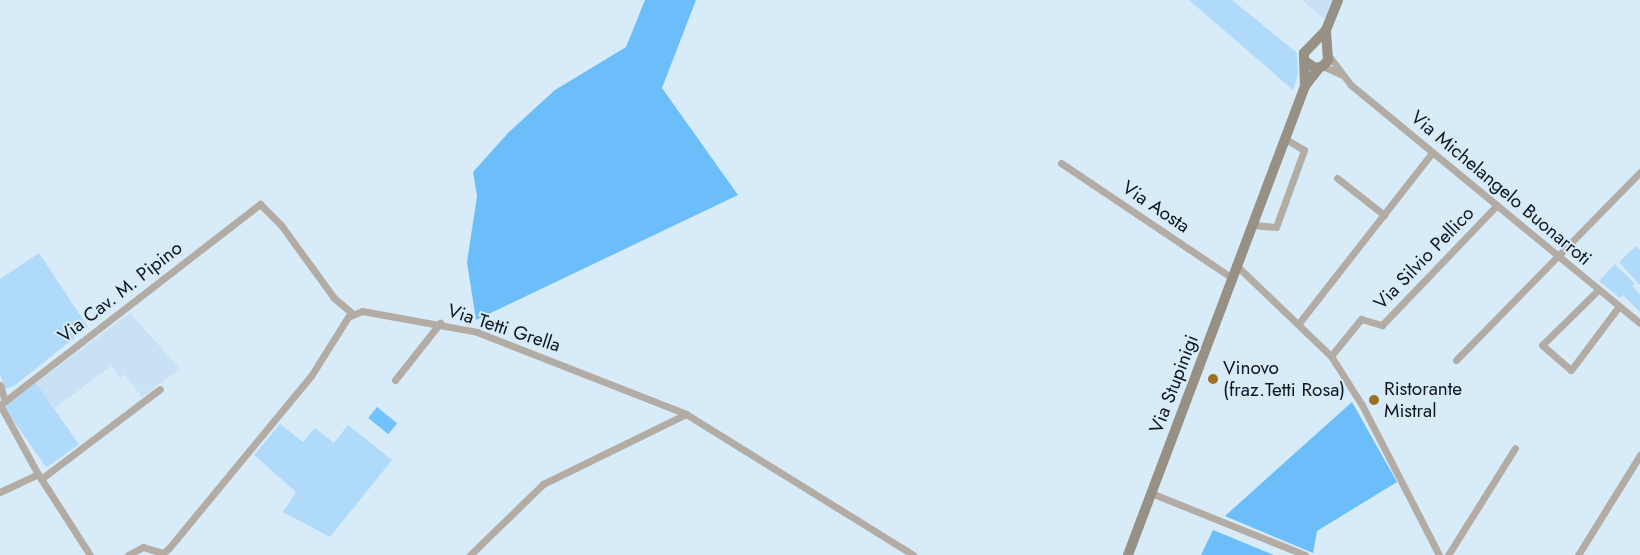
<!DOCTYPE html>
<html>
<head>
<meta charset="utf-8">
<style>
  body { margin:0 }
  #map { position:relative; width:1640px; height:555px; overflow:hidden; background:#d8ebf9; font-family:Jost,sans-serif }
  div>[style] { position:absolute }
  .built>* { inset:0; background:#c8e1f5 }
  .green>* { inset:0; background:#b0dafa; transform-origin:0 0 }
  .forest>* { inset:0; background:#6bbef9 }
  .water>* { inset:0; background:#71c3ff; transform-origin:0 0 }
  .street>* { height:7px; margin:-3.5px; padding:0 3.5px; transform-origin:3.5px; border-radius:3.5px; background:#b2aca5 }
  .secondary>* { height:10px; margin:-5px; padding:0 5px; transform-origin:5px; border-radius:5px; background:#979084 }
  .dots>* { width:14px; height:14px; translate:-50% -50%; box-sizing:border-box; border:2px solid #d8ebf9; border-radius:50% }
  span { translate:-50% -50%; white-space:nowrap; text-align:center; line-height:1.15; -webkit-text-stroke:4px #d8ebf9; paint-order:stroke }
  .street-label { font-size:19px; color:#0f161b }
  .poi-label { font-size:19px; color:#0f161b }
  .left { translate:0 -50%; text-align:left }
</style>
</head>
<body>
<div id="map">
  <div class="built">
    <div style="clip-path:polygon(1302px 0,1333px 0,1325px 20px)"></div>
    <div style="clip-path:polygon(130px 313px,180px 369px,142px 397px,124px 374px,120px 378px,111px 366px,54px 409px,36px 383px)"></div>
  </div>
  <div class="green">
    <div style="clip-path:polygon(1189px 0,1232px 0,1297px 53px,1298px 74px,1293px 90px)"></div>
    <div style="clip-path:polygon(1636px 246px,1640px 250px,1640px 285px,1619px 262px)"></div>
    <div style="clip-path:polygon(39px 253px,88px 327px,14px 386px,5px 389px,0 374px,0 279px)"></div>
    <div style="clip-path:polygon(1615px 264px,1635px 284px,1632px 286px,1640px 294px,1640px 312px,1623px 295px,1620px 298px,1599px 281px)"></div>
    <div style="left:36px;top:383px;width:75px;height:40px;rotate:55deg"></div>
    <div style="clip-path:polygon(280px 424px,303px 442px,315px 428px,334px 443px,348px 425px,392px 460px,330px 537px,283px 512px,296px 492px,254px 455px)"></div>
  </div>
  <div class="forest">
    <div style="clip-path:polygon(645px 0,696px 0,662px 88px,738px 195px,476px 320px,467px 262px,477px 196px,473px 172px,509px 132px,555px 90px,626px 47px)"></div>
    <div style="clip-path:polygon(1352px 402px,1397px 482px,1317px 531px,1313px 553px,1225px 516px)"></div>
    <div style="clip-path:polygon(1213px 530px,1274px 555px,1201px 555px)"></div>
  </div>
  <div class="water">
    <div style="left:377px;top:407px;width:26px;height:14px;rotate:39deg"></div>
  </div>
  <div class="street">
    <div style="left:1329px;top:56px;width:36px;rotate:53deg"></div>
    <div style="left:1351px;top:85px;width:374px;rotate:39.5deg"></div>
    <div style="left:1323px;top:66px;width:21px;rotate:25deg"></div>
    <div style="left:1061px;top:163px;width:206px;rotate:33.9deg"></div>
    <div style="left:1337px;top:178px;width:60px;rotate:38.2deg"></div>
    <div style="left:1253px;top:225px;width:23px;rotate:5deg"></div>
    <div style="left:1276px;top:227px;width:82px;rotate:-70deg"></div>
    <div style="left:1304px;top:150px;width:21px;rotate:-149deg"></div>
    <div style="left:1237px;top:266px;width:130px;rotate:43.8deg"></div>
    <div style="left:1331px;top:356px;width:58px;rotate:57.7deg"></div>
    <div style="left:1362px;top:405px;width:169px;rotate:62.8deg"></div>
    <div style="left:1598px;top:290px;width:78px;rotate:135.5deg"></div>
    <div style="left:1542px;top:345px;width:38px;rotate:41deg"></div>
    <div style="left:1571px;top:370px;width:80px;rotate:-53.1deg"></div>
    <div style="left:1299px;top:323px;width:216px;rotate:-52deg"></div>
    <div style="left:1331px;top:356px;width:48px;rotate:-51deg"></div>
    <div style="left:1361px;top:319px;width:22px;rotate:16deg"></div>
    <div style="left:1382px;top:325px;width:165px;rotate:-46.2deg"></div>
    <div style="left:1456px;top:360px;width:263px;rotate:-45.6deg"></div>
    <div style="left:395px;top:380px;width:73px;rotate:-51.7deg"></div>
    <div style="left:0;top:385px;width:17px;rotate:73deg"></div>
    <div style="left:0;top:405px;width:329px;rotate:-37.7deg"></div>
    <div style="left:260px;top:204px;width:30px;rotate:45deg"></div>
    <div style="left:281px;top:225px;width:90px;rotate:54deg"></div>
    <div style="left:334px;top:298px;width:23px;rotate:40deg"></div>
    <div style="left:0;top:405px;width:79px;rotate:61.2deg"></div>
    <div style="left:38px;top:474px;width:96px;rotate:57.3deg"></div>
    <div style="left:41px;top:479px;width:149px;rotate:-37.1deg"></div>
    <div style="left:0;top:492px;width:42px;rotate:-25.3deg"></div>
    <div style="left:1151px;top:493px;width:166px;rotate:21.9deg"></div>
    <div style="left:128px;top:555px;width:17px;rotate:-28deg"></div>
    <div style="left:143px;top:547px;width:21px;rotate:17deg"></div>
    <div style="left:163px;top:553px;width:8px;rotate:-40deg"></div>
    <div style="left:169px;top:548px;width:223px;rotate:-50.5deg"></div>
    <div style="left:311px;top:376px;width:70px;rotate:-57.9deg"></div>
    <div style="left:348px;top:317px;width:15px;rotate:-23deg"></div>
    <div style="left:362px;top:311px;width:117px;rotate:10.3deg"></div>
    <div style="left:477px;top:332px;width:225px;rotate:21.4deg"></div>
    <div style="left:686px;top:414px;width:267px;rotate:31.8deg"></div>
    <div style="left:470px;top:555px;width:102px;rotate:-44.2deg"></div>
    <div style="left:543px;top:484px;width:159px;rotate:-26.1deg"></div>
    <div style="left:1448px;top:555px;width:126px;rotate:-57.9deg"></div>
    <div style="left:1578px;top:555px;width:118px;rotate:-58.2deg"></div>
  </div>
  <div class="secondary">
    <div style="left:1305px;top:61px;width:12px;rotate:35deg"></div>
    <div style="left:1315px;top:68px;width:8px;rotate:-14deg"></div>
    <div style="left:1323px;top:66px;width:8px;rotate:-50deg"></div>
    <div style="left:1328px;top:60px;width:30px;rotate:-94deg"></div>
    <div style="left:1326px;top:30px;width:32px;rotate:-68deg"></div>
    <div style="left:1305px;top:86px;width:33px;rotate:-92deg"></div>
    <div style="left:1304px;top:53px;width:32px;rotate:-46deg"></div>
    <div style="left:1128px;top:555px;width:501px;rotate:-69.32deg"></div>
    <div style="left:1305px;top:86px;width:23px;rotate:-52deg"></div>
  </div>
  <div class="dots">
    <div style="left:1213px;top:379px;background:#9d7020"></div>
    <div style="left:1374px;top:400px;background:#9d7020"></div>
  </div>
  <div class="street-label">
    <span style="left:1501px;top:188px;rotate:40deg">Via Michelangelo Buonarroti</span>
    <span style="left:1156px;top:207px;rotate:34deg">Via Aosta</span>
    <span style="left:1424px;top:258px;rotate:-46deg">Via Silvio Pellico</span>
    <span style="left:120px;top:292px;rotate:-38deg">Via Cav. M. Pipino</span>
    <span style="left:504px;top:328px;rotate:18deg">Via Tetti Grella</span>
    <span style="left:1174px;top:384px;rotate:-69deg">Via Stupinigi</span>
  </div>
  <div class="poi-label">
    <span class="left" style="left:1223px;top:379px">Vinovo<br>(fraz.Tetti Rosa)</span>
    <span class="left" style="left:1384px;top:400px">Ristorante<br>Mistral</span>
  </div>
</div>
</body>
</html>
